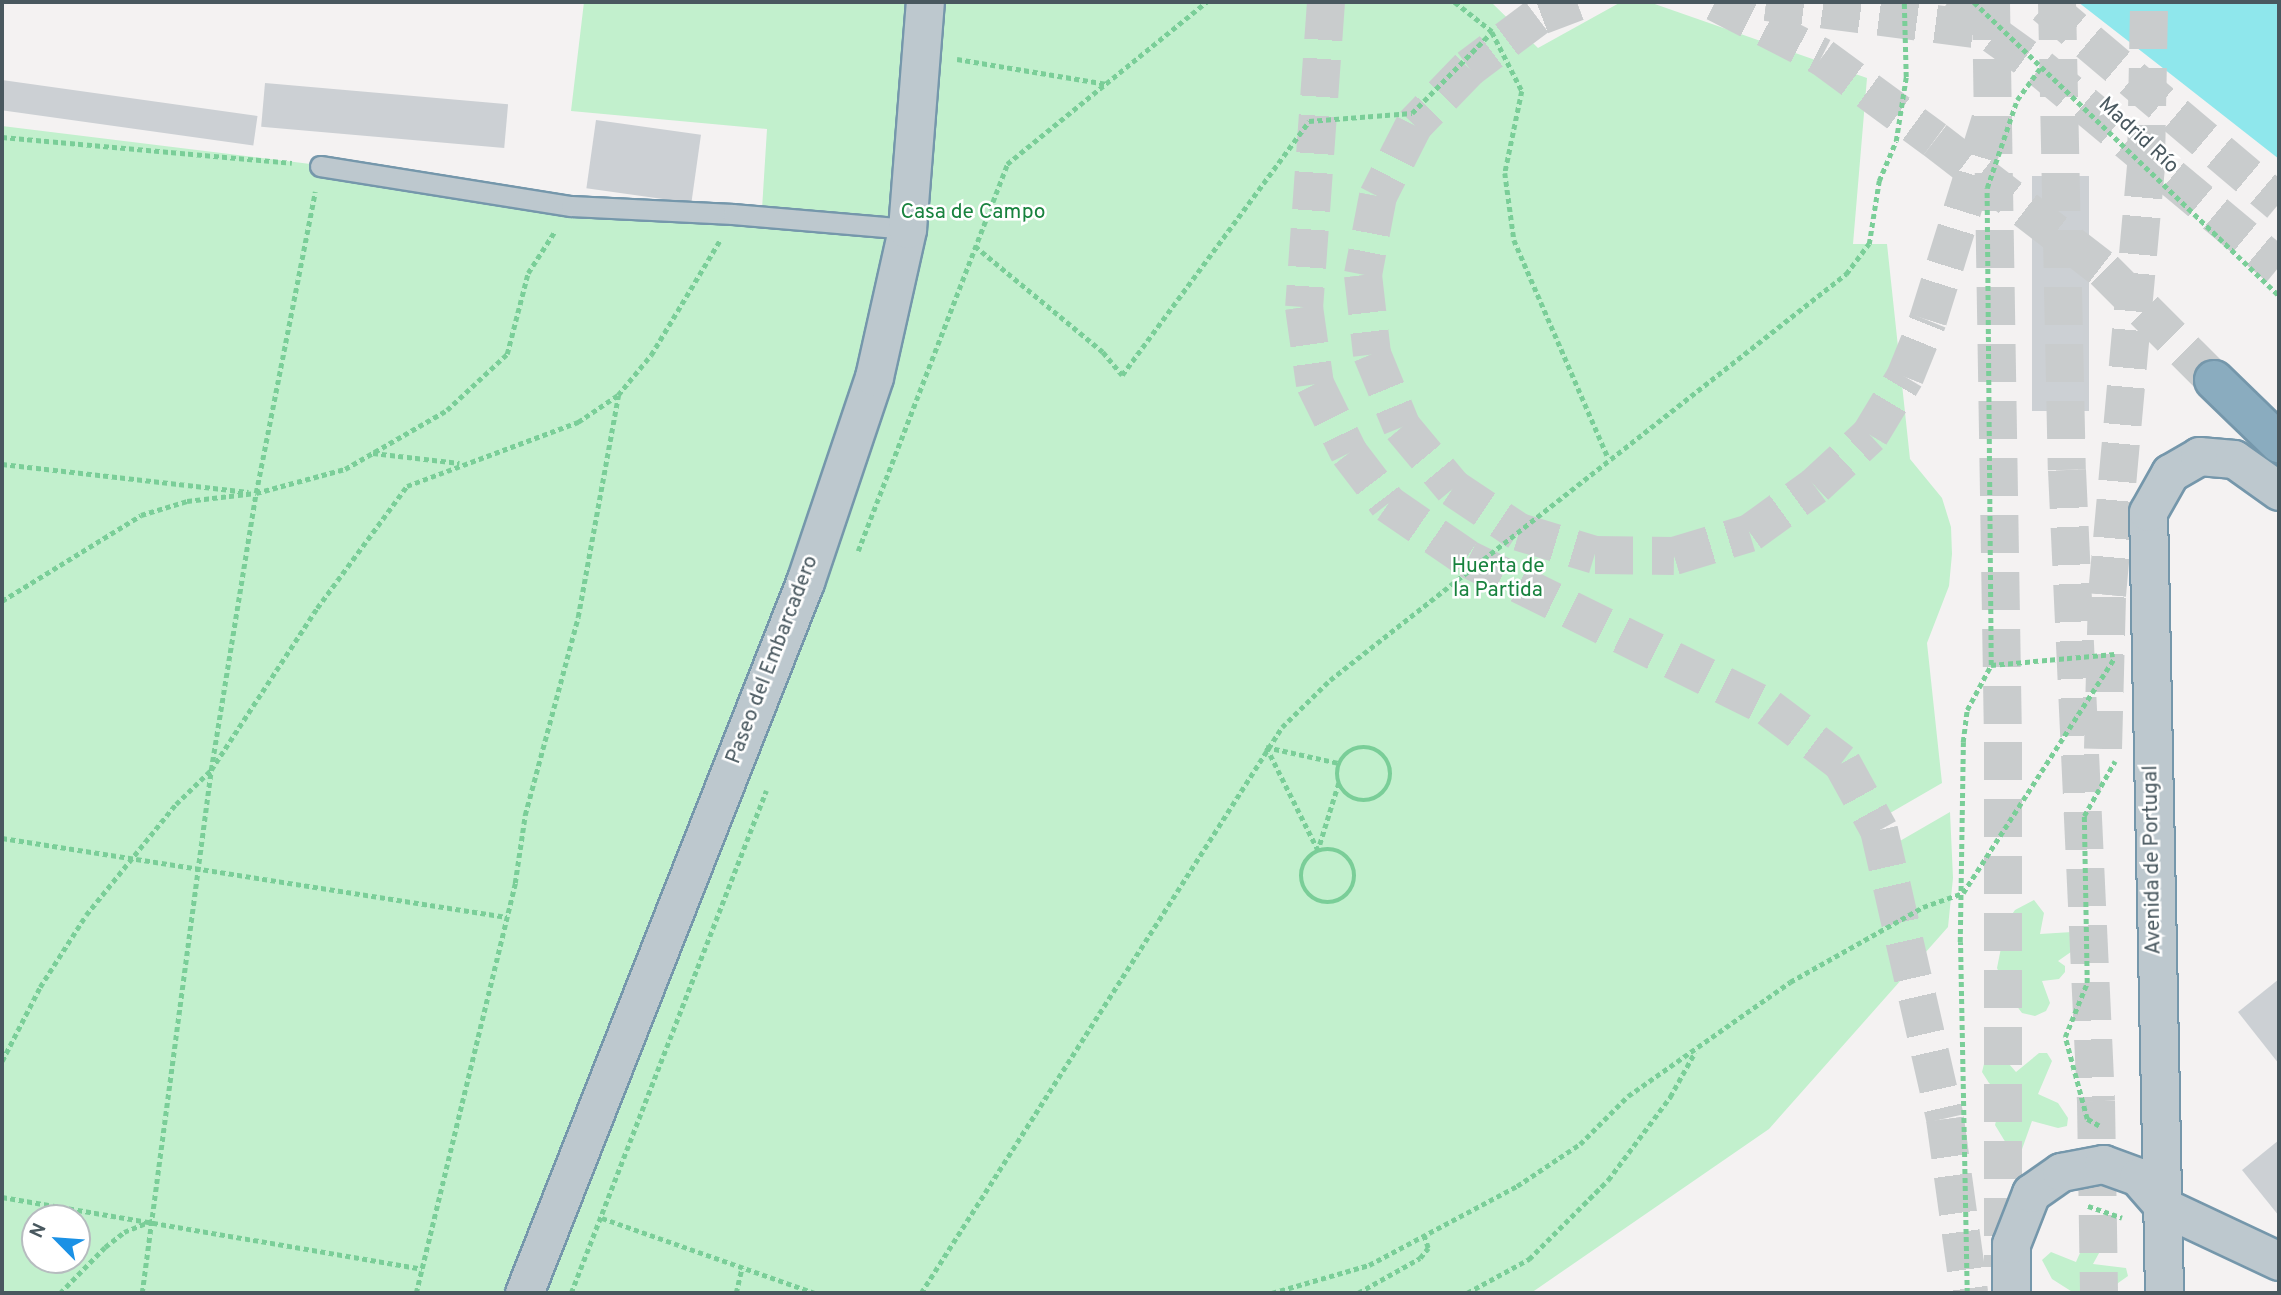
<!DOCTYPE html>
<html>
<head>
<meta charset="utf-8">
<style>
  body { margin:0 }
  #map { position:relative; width:2281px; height:1295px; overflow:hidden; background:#f4f2f2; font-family:Overpass,sans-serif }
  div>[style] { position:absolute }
  .green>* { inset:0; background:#c2f0cd }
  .water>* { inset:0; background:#8fe7ec }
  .building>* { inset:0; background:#ccd0d4; transform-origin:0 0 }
  .highway-tunnel>* { height:38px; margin-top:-19px; transform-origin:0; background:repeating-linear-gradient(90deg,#c9cccd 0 38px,transparent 0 57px) }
  .path>* { height:4.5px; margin-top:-2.25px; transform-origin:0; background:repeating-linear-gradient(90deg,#7ace98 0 5px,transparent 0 8.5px) }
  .path>.ring { margin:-2.25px; padding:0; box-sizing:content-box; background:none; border:4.5px solid #7ace98; border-radius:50% }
  .roads { filter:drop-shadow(2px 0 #7597ab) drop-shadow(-2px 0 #7597ab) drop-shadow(0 2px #7597ab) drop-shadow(0 -2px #7597ab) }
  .lane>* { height:19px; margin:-9.5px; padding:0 9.5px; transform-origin:9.5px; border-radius:9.5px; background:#bdc8ce }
  .street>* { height:37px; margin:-18.5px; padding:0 18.5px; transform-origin:18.5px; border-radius:18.5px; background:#bdc8ce }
  .highway>* { height:38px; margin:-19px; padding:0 19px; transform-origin:19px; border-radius:19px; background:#8aacbf }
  span { translate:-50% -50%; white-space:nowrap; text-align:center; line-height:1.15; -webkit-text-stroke:5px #fff; paint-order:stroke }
  .street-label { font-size:21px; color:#49585f }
  .park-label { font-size:21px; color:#18823e }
  .frame { position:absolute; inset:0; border:4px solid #49585f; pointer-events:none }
  .north { position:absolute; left:21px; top:1204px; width:70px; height:70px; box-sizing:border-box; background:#fff; border:2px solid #b6bcbf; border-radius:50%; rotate:295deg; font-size:19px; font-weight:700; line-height:28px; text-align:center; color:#49585f }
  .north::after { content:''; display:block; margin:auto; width:24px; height:32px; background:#1b91e5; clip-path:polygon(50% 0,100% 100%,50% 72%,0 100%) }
</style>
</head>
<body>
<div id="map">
  <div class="green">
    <div style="clip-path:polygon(evenodd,584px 2px,1491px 2px,1538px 48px,1621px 2px,1649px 2px,1867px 78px,1853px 244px,1887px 244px,1910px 459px,1942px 498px,1951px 527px,1952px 554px,1949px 586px,1927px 643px,1942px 783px,1859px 831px,1874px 856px,1950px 812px,1953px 878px,1948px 927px,1769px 1129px,1531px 1293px,2px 1293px,2px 126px,569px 196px,762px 209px,767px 129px,571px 111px,584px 2px,35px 1218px,77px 1218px,77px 1260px,35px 1260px,35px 1218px)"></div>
    <div style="clip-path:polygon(2034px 900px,2044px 913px,2040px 934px,2072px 932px,2080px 940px,2078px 947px,2058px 961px,2065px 966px,2065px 972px,2059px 979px,2042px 981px,2050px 1003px,2046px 1011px,2035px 1016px,2022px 1013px,2013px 1001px,2019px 984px,2001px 977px,1997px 968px,2006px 923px,2015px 910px)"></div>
    <div style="clip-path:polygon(2039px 1053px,2047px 1053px,2052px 1061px,2038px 1094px,2058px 1103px,2068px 1118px,2067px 1126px,2058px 1128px,2032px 1121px,2021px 1152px,2012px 1153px,1995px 1125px,1998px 1113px,2011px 1102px,1989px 1083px,1982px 1072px,1985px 1060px,1991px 1054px,2002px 1056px,2016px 1072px)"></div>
    <div style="clip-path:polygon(2091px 1228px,2098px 1228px,2104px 1244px,2093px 1264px,2126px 1268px,2128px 1276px,2104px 1293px,2074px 1293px,2052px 1279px,2042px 1260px,2051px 1252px,2076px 1262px)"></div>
  </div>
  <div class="water">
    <div style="clip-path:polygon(2078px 2px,2279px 2px,2279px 159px,2168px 72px)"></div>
  </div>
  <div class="building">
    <div style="left:2px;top:80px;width:258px;height:30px;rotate:8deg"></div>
    <div style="left:265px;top:83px;width:244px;height:44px;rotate:5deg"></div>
    <div style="left:596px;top:120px;width:106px;height:69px;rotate:8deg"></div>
    <div style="left:2089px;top:176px;width:235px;height:57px;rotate:90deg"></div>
    <div style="clip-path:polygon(2279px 979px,2279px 1064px,2238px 1012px)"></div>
    <div style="clip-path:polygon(2279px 1140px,2279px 1216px,2242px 1170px)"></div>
  </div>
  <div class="highway-tunnel">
    <div style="left:1326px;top:2px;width:306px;rotate:94.1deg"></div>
    <div style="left:1304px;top:307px;width:78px;rotate:81.9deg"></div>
    <div style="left:1315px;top:384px;width:77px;rotate:63.8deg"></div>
    <div style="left:1349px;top:453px;width:64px;rotate:52.6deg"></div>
    <div style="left:1388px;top:504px;width:97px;rotate:34.5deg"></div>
    <div style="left:1468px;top:559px;width:336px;rotate:26.3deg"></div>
    <div style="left:1769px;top:708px;width:91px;rotate:37deg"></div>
    <div style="left:1842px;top:763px;width:77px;rotate:61.1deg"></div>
    <div style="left:1879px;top:830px;width:296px;rotate:77.1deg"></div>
    <div style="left:1945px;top:1119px;width:176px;rotate:82.1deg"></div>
    <div style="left:1577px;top:2px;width:43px;rotate:159.4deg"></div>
    <div style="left:1537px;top:17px;width:85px;rotate:143.1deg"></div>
    <div style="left:1469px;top:68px;width:79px;rotate:134deg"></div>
    <div style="left:1414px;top:125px;width:80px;rotate:116.9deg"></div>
    <div style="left:1378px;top:196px;width:80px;rotate:100.8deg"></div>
    <div style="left:1363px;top:275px;width:80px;rotate:83.5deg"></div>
    <div style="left:1372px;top:354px;width:79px;rotate:67.7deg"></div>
    <div style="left:1402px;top:427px;width:80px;rotate:50.1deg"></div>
    <div style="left:1453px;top:488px;width:79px;rotate:33.7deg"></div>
    <div style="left:1519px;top:532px;width:79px;rotate:16.8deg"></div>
    <div style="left:1595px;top:555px;width:79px;rotate:0.7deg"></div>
    <div style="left:1674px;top:556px;width:79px;rotate:-16.8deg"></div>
    <div style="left:1750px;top:533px;width:80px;rotate:-35.9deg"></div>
    <div style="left:1815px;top:486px;width:75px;rotate:-42.8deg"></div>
    <div style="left:1870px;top:435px;width:68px;rotate:-58.9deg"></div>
    <div style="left:1905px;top:377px;width:61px;rotate:-68deg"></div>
    <div style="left:1928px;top:320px;width:222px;rotate:-72.7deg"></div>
    <div style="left:1715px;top:2px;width:120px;rotate:27.2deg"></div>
    <div style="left:1822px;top:57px;width:140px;rotate:36.3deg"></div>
    <div style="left:1935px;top:140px;width:213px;rotate:37.6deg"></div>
    <div style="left:2104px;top:270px;width:156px;rotate:45deg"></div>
    <div style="left:1766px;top:2px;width:219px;rotate:7.4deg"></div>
    <div style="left:1948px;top:2px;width:113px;rotate:35.7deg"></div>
    <div style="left:2040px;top:68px;width:311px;rotate:39.8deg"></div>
    <div style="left:1991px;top:2px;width:740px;rotate:89.07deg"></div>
    <div style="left:2003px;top:742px;width:525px;rotate:90deg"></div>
    <div style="left:2057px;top:2px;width:468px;rotate:88.8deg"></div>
    <div style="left:2067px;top:470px;width:632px;rotate:87.37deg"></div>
    <div style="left:2096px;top:1101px;width:192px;rotate:89.1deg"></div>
    <div style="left:2045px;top:5px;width:307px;rotate:40.2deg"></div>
    <div style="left:2103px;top:749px;width:154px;rotate:-88.5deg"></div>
    <div style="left:2107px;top:595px;width:434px;rotate:-84.8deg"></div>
    <div style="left:2146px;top:163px;width:161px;rotate:-88.9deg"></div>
  </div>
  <div class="path">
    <div style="left:1974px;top:2px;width:423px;rotate:43.9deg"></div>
    <div style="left:1492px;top:32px;width:66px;rotate:63deg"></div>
    <div style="left:1522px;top:91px;width:84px;rotate:101.7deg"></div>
    <div style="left:1505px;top:173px;width:68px;rotate:82.3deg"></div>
    <div style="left:1514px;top:240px;width:236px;rotate:66.6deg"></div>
    <div style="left:957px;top:59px;width:152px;rotate:9.5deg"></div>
    <div style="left:2px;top:137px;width:291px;rotate:5.1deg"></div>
    <div style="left:975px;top:246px;width:166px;rotate:39.6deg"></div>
    <div style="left:1103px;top:352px;width:30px;rotate:50deg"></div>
    <div style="left:1122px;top:375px;width:315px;rotate:-53.6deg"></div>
    <div style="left:1309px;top:121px;width:103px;rotate:-4.4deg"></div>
    <div style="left:1412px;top:113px;width:114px;rotate:-45.4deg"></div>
    <div style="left:1492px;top:32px;width:48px;rotate:-141.7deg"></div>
    <div style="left:373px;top:453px;width:87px;rotate:6.6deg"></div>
    <div style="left:2px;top:464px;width:248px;rotate:6.5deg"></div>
    <div style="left:858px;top:551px;width:415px;rotate:-68.9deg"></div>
    <div style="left:1007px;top:164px;width:257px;rotate:-39.1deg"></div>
    <div style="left:2px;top:601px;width:163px;rotate:-31.7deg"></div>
    <div style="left:141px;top:515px;width:48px;rotate:-16.9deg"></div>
    <div style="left:187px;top:501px;width:69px;rotate:-6.6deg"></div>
    <div style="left:256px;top:493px;width:92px;rotate:-15.1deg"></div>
    <div style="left:345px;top:469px;width:118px;rotate:-30deg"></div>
    <div style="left:447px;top:410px;width:82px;rotate:-43deg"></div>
    <div style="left:507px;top:354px;width:84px;rotate:-75.5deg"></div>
    <div style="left:528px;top:273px;width:50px;rotate:-57.3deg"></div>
    <div style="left:1991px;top:665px;width:124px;rotate:-5.1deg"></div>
    <div class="ring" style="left:1337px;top:747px;width:49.5px;height:49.5px"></div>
    <div style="left:1339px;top:783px;width:71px;rotate:107.2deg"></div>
    <div style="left:1318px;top:851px;width:116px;rotate:-116.6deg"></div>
    <div style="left:1266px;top:747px;width:75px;rotate:12.4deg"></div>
    <div style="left:2px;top:838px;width:511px;rotate:8.89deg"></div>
    <div class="ring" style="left:1301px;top:849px;width:49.5px;height:49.5px"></div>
    <div style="left:2px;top:1061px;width:83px;rotate:-62.8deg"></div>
    <div style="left:40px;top:987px;width:85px;rotate:-57.4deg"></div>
    <div style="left:86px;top:915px;width:143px;rotate:-51deg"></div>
    <div style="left:176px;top:804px;width:49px;rotate:-44.2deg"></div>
    <div style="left:211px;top:770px;width:194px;rotate:-56.8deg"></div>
    <div style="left:317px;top:608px;width:152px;rotate:-53.6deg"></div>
    <div style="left:407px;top:486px;width:183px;rotate:-20.5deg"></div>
    <div style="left:578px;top:422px;width:48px;rotate:-34deg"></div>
    <div style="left:618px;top:395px;width:52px;rotate:-50.5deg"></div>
    <div style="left:651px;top:355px;width:134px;rotate:-59deg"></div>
    <div style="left:2099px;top:1126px;width:14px;rotate:-150deg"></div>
    <div style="left:2087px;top:1119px;width:85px;rotate:-105deg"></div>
    <div style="left:2065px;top:1037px;width:58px;rotate:-67.8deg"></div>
    <div style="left:2087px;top:983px;width:167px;rotate:-91deg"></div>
    <div style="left:2084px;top:816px;width:63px;rotate:-60.6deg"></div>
    <div style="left:2px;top:1197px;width:426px;rotate:9.7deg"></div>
    <div style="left:2088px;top:1206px;width:36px;rotate:19deg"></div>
    <div style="left:602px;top:1218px;width:226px;rotate:19.4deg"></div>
    <div style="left:60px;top:1293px;width:64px;rotate:-45.6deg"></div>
    <div style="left:105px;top:1247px;width:24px;rotate:-38deg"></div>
    <div style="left:124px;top:1232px;width:32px;rotate:-22deg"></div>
    <div style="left:142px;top:1293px;width:528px;rotate:-82.48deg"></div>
    <div style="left:211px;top:770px;width:281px;rotate:-80.8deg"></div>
    <div style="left:256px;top:493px;width:307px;rotate:-78.9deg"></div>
    <div style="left:416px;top:1293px;width:422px;rotate:-76.4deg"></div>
    <div style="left:515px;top:883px;width:69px;rotate:-81.6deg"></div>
    <div style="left:525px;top:815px;width:205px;rotate:-75deg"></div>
    <div style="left:578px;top:617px;width:225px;rotate:-79.7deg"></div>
    <div style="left:571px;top:1293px;width:539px;rotate:-68.77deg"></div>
    <div style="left:736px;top:1293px;width:26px;rotate:-77deg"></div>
    <div style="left:921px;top:1293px;width:671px;rotate:-57.47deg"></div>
    <div style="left:1282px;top:727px;width:67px;rotate:-44.4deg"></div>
    <div style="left:1330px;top:680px;width:657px;rotate:-38.2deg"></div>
    <div style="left:1846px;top:274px;width:38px;rotate:-53deg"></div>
    <div style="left:1869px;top:244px;width:64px;rotate:-81deg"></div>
    <div style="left:1879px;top:181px;width:43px;rotate:-67deg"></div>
    <div style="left:1896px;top:141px;width:65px;rotate:-81.1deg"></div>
    <div style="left:1906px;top:77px;width:75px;rotate:-91.5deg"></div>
    <div style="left:1272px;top:1293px;width:101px;rotate:-16.1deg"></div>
    <div style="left:1369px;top:1265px;width:168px;rotate:-28.1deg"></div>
    <div style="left:1517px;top:1186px;width:76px;rotate:-33.7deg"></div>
    <div style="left:1580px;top:1144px;width:68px;rotate:-45deg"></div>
    <div style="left:1628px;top:1096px;width:198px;rotate:-35.1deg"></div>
    <div style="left:1790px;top:982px;width:153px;rotate:-29.4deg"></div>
    <div style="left:1923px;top:907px;width:42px;rotate:-19.3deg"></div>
    <div style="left:1963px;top:893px;width:278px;rotate:-57.2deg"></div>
    <div style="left:1358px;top:1293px;width:71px;rotate:-29.4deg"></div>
    <div style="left:1420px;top:1258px;width:13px;rotate:-51deg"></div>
    <div style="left:1428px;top:1248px;width:13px;rotate:-108deg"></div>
    <div style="left:1467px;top:1293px;width:71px;rotate:-28.7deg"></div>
    <div style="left:1529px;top:1259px;width:112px;rotate:-45deg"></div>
    <div style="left:1608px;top:1180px;width:104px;rotate:-53.2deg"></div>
    <div style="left:1670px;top:1097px;width:51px;rotate:-60.9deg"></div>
    <div style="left:1967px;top:1293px;width:351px;rotate:-91.1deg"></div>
    <div style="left:1960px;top:942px;width:200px;rotate:-89.1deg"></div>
    <div style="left:1963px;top:742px;width:32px;rotate:-83deg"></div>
    <div style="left:1967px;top:710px;width:51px;rotate:-61.9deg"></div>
    <div style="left:1991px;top:665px;width:477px;rotate:-90.5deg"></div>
    <div style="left:1987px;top:188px;width:93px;rotate:-71.2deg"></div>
    <div style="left:2017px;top:100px;width:39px;rotate:-54deg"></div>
  </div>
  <div class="roads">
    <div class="lane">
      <div style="left:320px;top:166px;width:254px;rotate:9.1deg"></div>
      <div style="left:571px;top:206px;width:162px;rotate:2.8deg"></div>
      <div style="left:733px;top:214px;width:175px;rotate:4.9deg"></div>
    </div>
    <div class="street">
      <div style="left:524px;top:1293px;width:765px;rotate:-68.44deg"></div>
      <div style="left:805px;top:582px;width:216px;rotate:-71.4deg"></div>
      <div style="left:874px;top:377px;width:152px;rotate:-77.4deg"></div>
      <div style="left:907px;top:229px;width:228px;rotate:-85.5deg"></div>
      <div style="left:2011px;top:1293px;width:49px;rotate:-90deg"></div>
      <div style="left:2011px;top:1244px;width:55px;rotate:-68.6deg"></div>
      <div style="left:2031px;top:1193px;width:37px;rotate:-35deg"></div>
      <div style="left:2061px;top:1172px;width:43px;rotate:-10.8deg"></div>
      <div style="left:2103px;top:1164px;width:37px;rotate:20deg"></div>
      <div style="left:2138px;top:1177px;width:40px;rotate:49deg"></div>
      <div style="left:2164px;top:1207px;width:127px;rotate:25.2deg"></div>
      <div style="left:2164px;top:1293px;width:781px;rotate:-91.17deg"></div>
      <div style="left:2148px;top:512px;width:45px;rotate:-60.6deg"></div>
      <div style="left:2170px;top:473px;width:34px;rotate:-30deg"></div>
      <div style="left:2199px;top:456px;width:35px;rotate:5deg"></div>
      <div style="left:2234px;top:459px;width:55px;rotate:35.4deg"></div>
    </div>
    <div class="highway">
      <div style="left:2214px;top:380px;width:91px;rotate:44.1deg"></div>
    </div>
  </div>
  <div class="street-label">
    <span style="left:2138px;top:136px;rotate:43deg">Madrid Río</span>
    <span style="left:773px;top:660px;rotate:-69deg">Paseo del Embarcadero</span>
    <span style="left:2153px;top:860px;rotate:-91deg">Avenida de Portugal</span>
  </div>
  <div class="park-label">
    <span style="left:973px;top:213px">Casa de Campo</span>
    <span style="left:1498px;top:579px">Huerta de<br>la Partida</span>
  </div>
  <div class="frame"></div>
  <div class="north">N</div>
</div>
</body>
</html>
